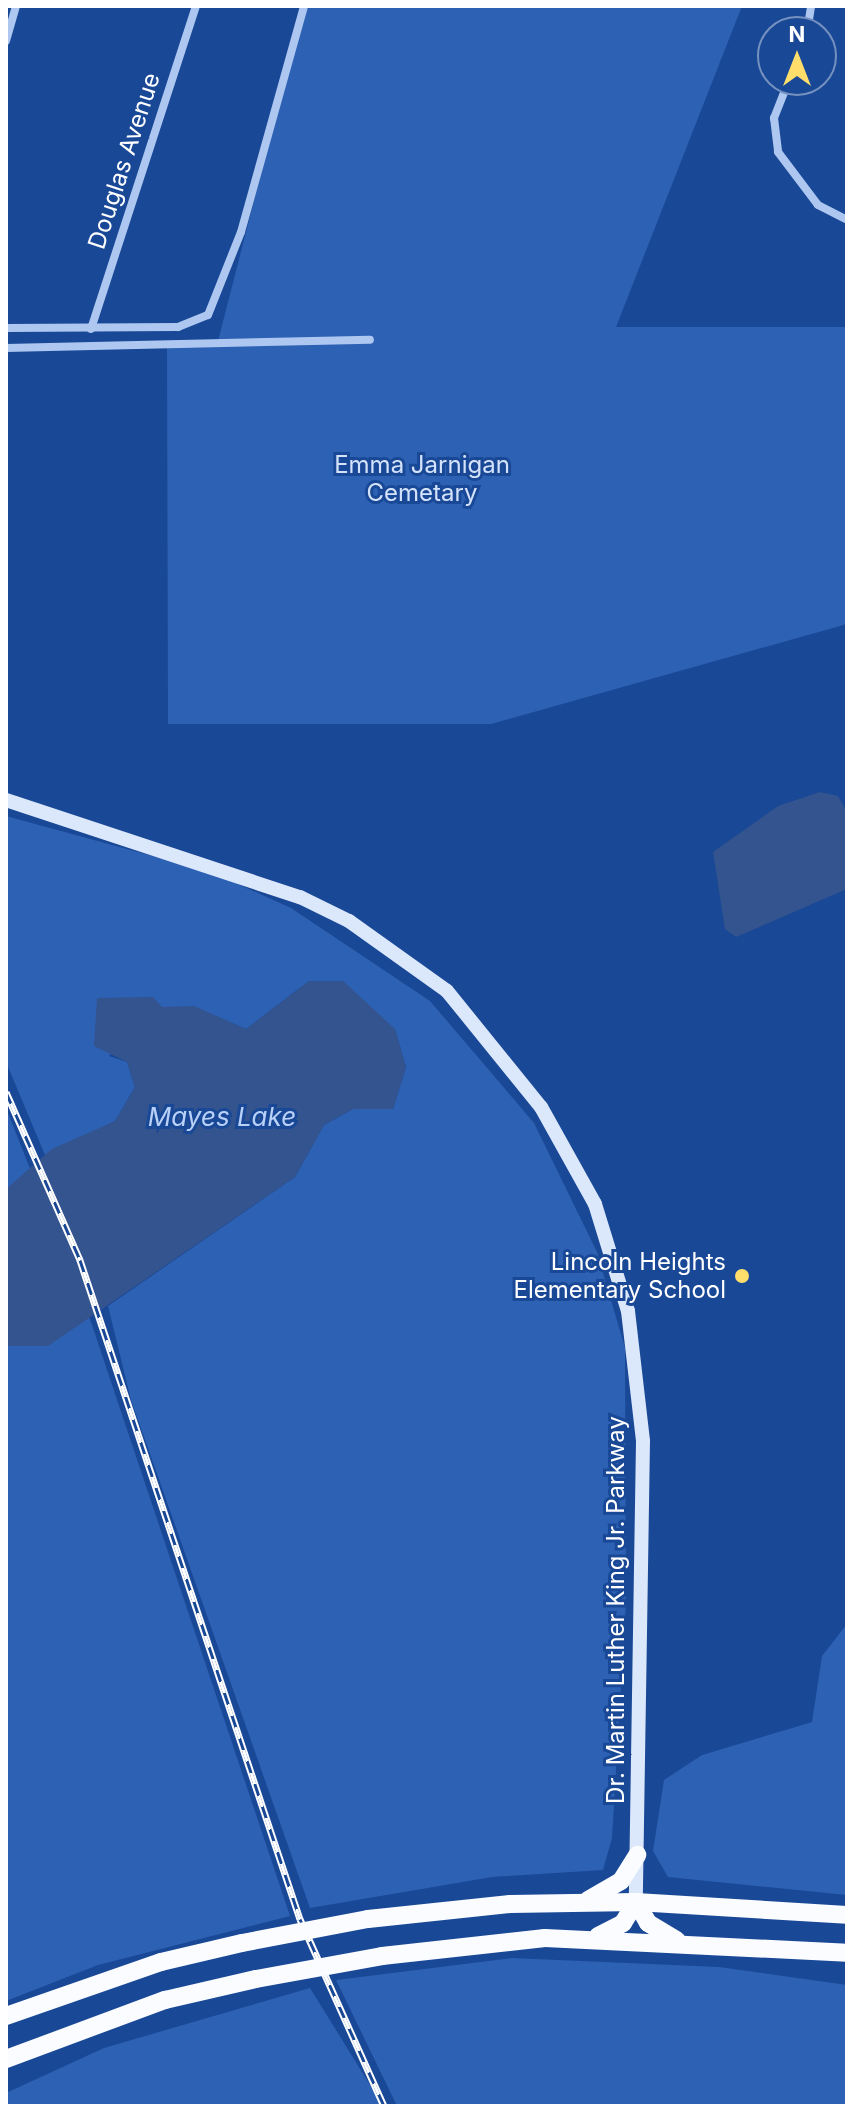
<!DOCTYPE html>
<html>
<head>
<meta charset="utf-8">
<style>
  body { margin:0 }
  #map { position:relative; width:853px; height:2112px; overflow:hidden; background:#194896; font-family:Inter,sans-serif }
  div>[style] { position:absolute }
  .green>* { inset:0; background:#2d61b4 }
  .water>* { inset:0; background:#33548e }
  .minor>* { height:8px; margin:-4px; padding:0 4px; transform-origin:4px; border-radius:4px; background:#adc7f0 }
  .secondary>* { height:14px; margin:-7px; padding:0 7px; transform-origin:7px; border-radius:7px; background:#dbe7fb }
  .trunk>* { height:18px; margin:-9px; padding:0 9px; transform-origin:9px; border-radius:9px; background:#fafcff }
  .rail>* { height:7px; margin-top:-3.5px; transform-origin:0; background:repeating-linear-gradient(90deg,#194896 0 12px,#fff 0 24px); box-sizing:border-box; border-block:2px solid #fff }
  .trunk-bridge>* { height:18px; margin:-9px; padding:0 9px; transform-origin:9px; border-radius:9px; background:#fafcff }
  .dots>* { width:22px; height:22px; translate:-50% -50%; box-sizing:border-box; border:4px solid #194896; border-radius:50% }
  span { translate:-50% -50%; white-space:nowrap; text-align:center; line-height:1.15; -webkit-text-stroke:6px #194896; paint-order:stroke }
  .street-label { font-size:24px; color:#fff }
  .park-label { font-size:24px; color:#d4e3fb }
  .poi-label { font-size:24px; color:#fff }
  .right { translate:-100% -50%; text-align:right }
  .water-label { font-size:26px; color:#b9d1f7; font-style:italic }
  .frame { position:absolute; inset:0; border:8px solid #fff; pointer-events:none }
  .north { position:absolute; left:757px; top:16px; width:80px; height:80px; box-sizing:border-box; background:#194896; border:2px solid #7591c0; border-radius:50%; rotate:0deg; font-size:22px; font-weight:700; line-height:32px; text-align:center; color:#fff }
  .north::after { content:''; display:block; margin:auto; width:28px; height:36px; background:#ffde6c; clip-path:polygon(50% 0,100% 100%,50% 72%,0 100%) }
</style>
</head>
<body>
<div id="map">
  <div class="green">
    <div style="clip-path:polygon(304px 6px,742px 6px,616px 327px,847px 327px,847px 624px,491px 724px,168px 724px,167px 346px,217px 345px)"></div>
    <div style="clip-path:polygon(6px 816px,211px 872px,291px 908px,430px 1001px,534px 1123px,597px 1252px,625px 1348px,626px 1603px,612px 1838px,603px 1870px,492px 1877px,310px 1908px,131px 1400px,108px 1306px,295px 1177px,324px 1125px,353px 1109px,393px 1109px,406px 1067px,395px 1029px,309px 981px,246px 1029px,194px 1007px,162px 1007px,109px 1056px,127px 1062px,135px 1087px,115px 1121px,45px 1155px,6px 1062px)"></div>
    <div style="clip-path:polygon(6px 1108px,92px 1325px,290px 1916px,98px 1965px,6px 2001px)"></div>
    <div style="clip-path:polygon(847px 1624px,847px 1895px,668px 1877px,653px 1851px,664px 1780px,702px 1755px,812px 1722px,822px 1656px)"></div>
    <div style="clip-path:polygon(512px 1958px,719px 1967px,847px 1985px,847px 2106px,397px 2106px,336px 1980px)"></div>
    <div style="clip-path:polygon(310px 1988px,383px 2106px,6px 2106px,6px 2093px,104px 2048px)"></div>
  </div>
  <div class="water">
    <div style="clip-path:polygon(820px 792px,838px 796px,847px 812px,847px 889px,736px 937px,725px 929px,713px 852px,778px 806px)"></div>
    <div style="clip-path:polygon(309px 981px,343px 981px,395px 1029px,406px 1067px,393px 1109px,353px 1109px,324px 1125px,295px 1177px,48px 1346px,6px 1346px,6px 1189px,52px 1149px,115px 1121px,135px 1087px,127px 1062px,94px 1046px,97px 998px,153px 997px,162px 1007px,194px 1006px,246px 1029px)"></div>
  </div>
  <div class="minor">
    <div style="left:807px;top:32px;width:26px;rotate:-81deg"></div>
    <div style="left:6px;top:41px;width:36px;rotate:-74deg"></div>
    <div style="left:789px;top:80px;width:41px;rotate:111.5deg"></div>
    <div style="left:774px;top:118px;width:34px;rotate:83deg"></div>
    <div style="left:778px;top:152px;width:66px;rotate:53deg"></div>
    <div style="left:818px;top:205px;width:33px;rotate:27deg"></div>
    <div style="left:6px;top:328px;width:172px;rotate:-0.3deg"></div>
    <div style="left:178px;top:327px;width:32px;rotate:-22deg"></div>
    <div style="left:208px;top:315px;width:89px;rotate:-68.3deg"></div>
    <div style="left:241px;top:232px;width:235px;rotate:-74.4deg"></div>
    <div style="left:91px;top:329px;width:340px;rotate:-72deg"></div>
    <div style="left:6px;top:348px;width:364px;rotate:-1.3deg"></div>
  </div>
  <div class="secondary">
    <div style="left:6px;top:800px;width:310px;rotate:18.3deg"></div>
    <div style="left:300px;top:897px;width:55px;rotate:26.1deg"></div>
    <div style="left:349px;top:921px;width:120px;rotate:35.5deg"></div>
    <div style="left:447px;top:991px;width:149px;rotate:51deg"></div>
    <div style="left:541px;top:1107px;width:111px;rotate:60.9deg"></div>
    <div style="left:595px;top:1204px;width:112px;rotate:72.9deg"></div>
    <div style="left:628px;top:1311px;width:131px;rotate:83.4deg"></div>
    <div style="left:643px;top:1441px;width:461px;rotate:90.9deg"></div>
  </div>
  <div class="trunk">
    <div style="left:588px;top:1900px;width:38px;rotate:-30deg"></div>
    <div style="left:621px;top:1881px;width:31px;rotate:-58deg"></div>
    <div style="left:636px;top:1902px;width:24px;rotate:60deg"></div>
    <div style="left:648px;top:1923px;width:33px;rotate:31deg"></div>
    <div style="left:368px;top:1919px;width:143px;rotate:-6deg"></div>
    <div style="left:510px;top:1904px;width:126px;rotate:-0.9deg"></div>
    <div style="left:636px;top:1902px;width:211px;rotate:3.5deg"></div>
    <div style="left:598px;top:1936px;width:28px;rotate:-27deg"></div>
    <div style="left:623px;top:1923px;width:25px;rotate:-58deg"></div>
    <div style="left:382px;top:1956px;width:164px;rotate:-6.3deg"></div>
    <div style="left:545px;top:1938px;width:302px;rotate:2.8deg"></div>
    <div style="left:6px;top:2016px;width:164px;rotate:-19.2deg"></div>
    <div style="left:161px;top:1962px;width:83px;rotate:-13.2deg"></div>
    <div style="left:6px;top:2059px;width:170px;rotate:-20.4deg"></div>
    <div style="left:165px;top:2000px;width:93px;rotate:-13deg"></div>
  </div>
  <div class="rail">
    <div style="left:6px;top:1092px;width:184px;rotate:66.2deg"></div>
    <div style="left:80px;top:1260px;width:695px;rotate:71.54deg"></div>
    <div style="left:300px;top:1919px;width:205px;rotate:65.8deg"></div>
  </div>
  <div class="trunk-bridge">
    <div style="left:242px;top:1943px;width:128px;rotate:-10.8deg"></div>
    <div style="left:256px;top:1979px;width:128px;rotate:-10.3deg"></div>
  </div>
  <div class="dots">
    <div style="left:742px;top:1276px;background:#ffde6c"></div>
  </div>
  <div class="street-label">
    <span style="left:124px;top:161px;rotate:-72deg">Douglas Avenue</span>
    <span style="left:616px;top:1610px;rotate:-90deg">Dr. Martin Luther King Jr. Parkway</span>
  </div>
  <div class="park-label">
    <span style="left:422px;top:479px">Emma Jarnigan<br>Cemetary</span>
  </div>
  <div class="poi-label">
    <span class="right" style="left:726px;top:1276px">Lincoln Heights<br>Elementary School</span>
  </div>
  <div class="water-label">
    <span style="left:222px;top:1117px">Mayes Lake</span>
  </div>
  <div class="frame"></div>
  <div class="north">N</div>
</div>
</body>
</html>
